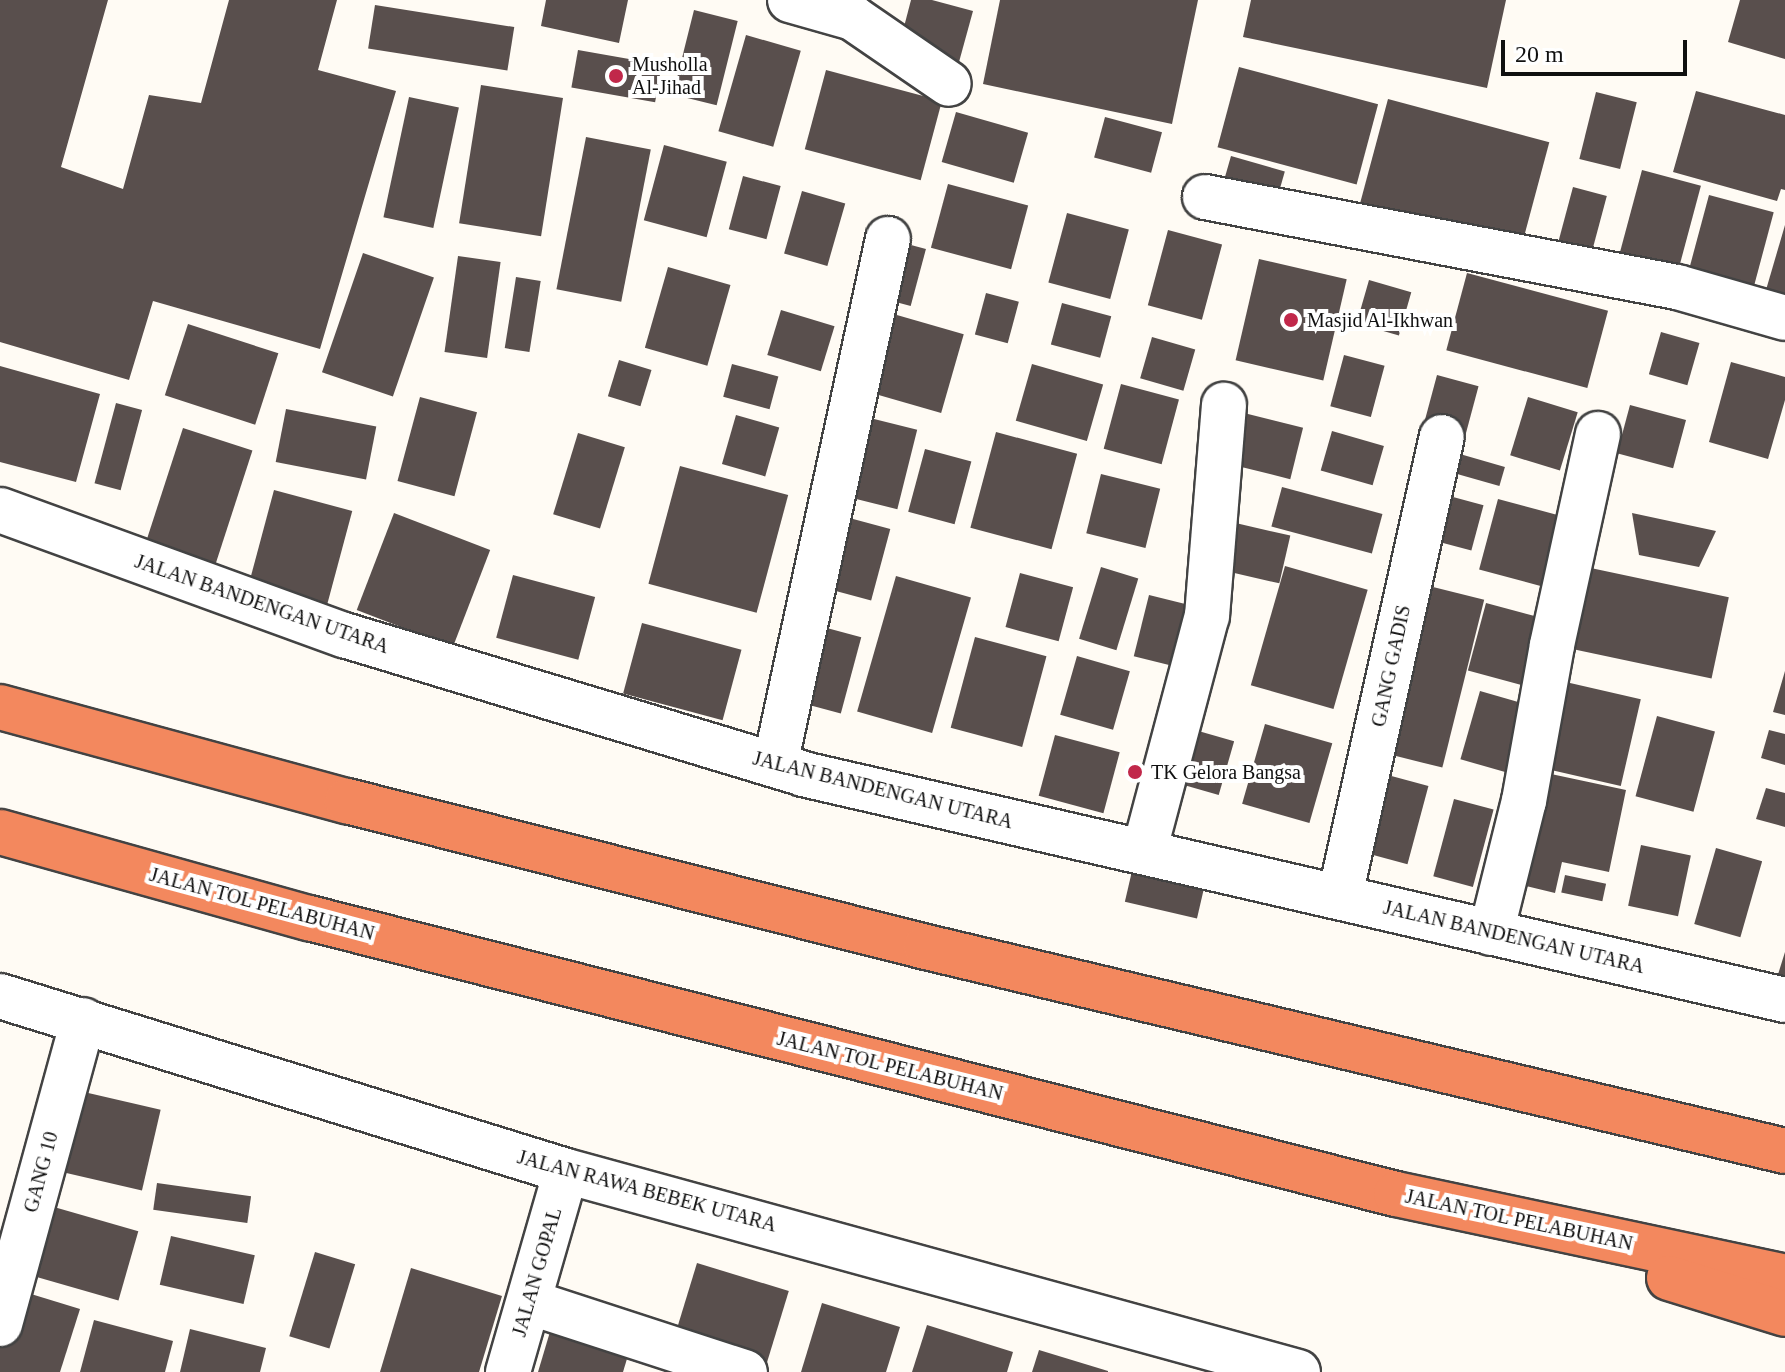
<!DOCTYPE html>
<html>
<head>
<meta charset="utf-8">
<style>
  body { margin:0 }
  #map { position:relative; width:1785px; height:1372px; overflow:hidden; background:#fffbf4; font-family:"Times New Roman",serif }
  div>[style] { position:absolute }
  .building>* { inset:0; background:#594f4d; transform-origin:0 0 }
  .roads { filter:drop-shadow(2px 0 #434343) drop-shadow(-2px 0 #434343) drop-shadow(0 2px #434343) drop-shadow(0 -2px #434343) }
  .minor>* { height:44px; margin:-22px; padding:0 22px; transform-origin:22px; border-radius:22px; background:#fff }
  .highway>* { height:44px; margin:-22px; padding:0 22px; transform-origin:22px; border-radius:22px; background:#f3885e }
  .dots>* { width:22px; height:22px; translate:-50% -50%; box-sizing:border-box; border:4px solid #fff; border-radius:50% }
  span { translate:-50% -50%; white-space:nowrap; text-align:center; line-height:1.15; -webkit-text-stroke:8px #fff; paint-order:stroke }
  .poi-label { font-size:20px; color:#101010 }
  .left { translate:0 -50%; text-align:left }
  .street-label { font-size:20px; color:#101010 }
  .scale { position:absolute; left:1501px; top:40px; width:186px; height:36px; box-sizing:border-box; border:4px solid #101010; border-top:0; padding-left:10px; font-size:24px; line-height:28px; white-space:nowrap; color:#101010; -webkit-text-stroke:6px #fff; paint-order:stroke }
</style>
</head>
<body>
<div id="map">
  <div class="building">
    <div style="clip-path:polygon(0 0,108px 0,61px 167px,123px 189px,149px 95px,201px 103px,229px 0,337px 0,318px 70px,396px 91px,320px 349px,153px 301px,129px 380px,0 342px)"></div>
    <div style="clip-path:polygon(546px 0,628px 0,619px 43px,541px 26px)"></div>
    <div style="clip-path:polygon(911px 0,932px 0,973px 11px,959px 62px,899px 46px)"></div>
    <div style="clip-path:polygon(1000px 0,1198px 0,1172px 124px,983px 84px)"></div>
    <div style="clip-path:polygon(1251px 0,1506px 0,1487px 88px,1243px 37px)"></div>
    <div style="clip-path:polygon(1740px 0,1785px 0,1785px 59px,1728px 42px)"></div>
    <div style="left:375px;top:5px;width:141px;height:44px;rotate:9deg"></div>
    <div style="left:694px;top:10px;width:45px;height:87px;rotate:14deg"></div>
    <div style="left:746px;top:35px;width:57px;height:100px;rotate:16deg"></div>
    <div style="left:578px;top:50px;width:85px;height:38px;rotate:10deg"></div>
    <div style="left:1239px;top:67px;width:144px;height:83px;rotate:15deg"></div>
    <div style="left:826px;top:70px;width:120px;height:82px;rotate:15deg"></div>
    <div style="left:481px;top:85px;width:83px;height:140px;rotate:9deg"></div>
    <div style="clip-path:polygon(1696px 91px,1785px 115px,1785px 190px,1781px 189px,1777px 201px,1673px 172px)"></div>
    <div style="left:1596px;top:92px;width:42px;height:69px;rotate:14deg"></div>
    <div style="left:409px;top:97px;width:51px;height:123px;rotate:12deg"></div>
    <div style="left:1388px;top:99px;width:167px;height:112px;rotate:15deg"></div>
    <div style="left:956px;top:112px;width:75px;height:52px;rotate:16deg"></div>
    <div style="left:1105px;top:117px;width:59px;height:42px;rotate:15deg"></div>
    <div style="left:586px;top:137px;width:66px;height:155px;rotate:11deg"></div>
    <div style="left:664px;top:145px;width:65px;height:78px;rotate:15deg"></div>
    <div style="left:1231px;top:156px;width:56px;height:40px;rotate:16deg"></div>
    <div style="left:1642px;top:170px;width:61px;height:99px;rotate:15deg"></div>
    <div style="left:743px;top:176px;width:39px;height:55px;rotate:15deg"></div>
    <div style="left:948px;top:184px;width:83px;height:66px;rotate:15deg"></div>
    <div style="left:1573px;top:187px;width:35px;height:62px;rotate:15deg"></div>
    <div style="left:802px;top:191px;width:45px;height:65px;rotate:16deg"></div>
    <div style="left:1709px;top:195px;width:67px;height:87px;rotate:15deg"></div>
    <div style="left:1067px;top:213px;width:64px;height:72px;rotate:15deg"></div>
    <div style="clip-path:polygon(1785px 225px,1785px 314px,1761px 307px)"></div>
    <div style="left:1168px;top:230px;width:56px;height:78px;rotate:15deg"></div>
    <div style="left:896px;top:241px;width:31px;height:59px;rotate:15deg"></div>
    <div style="left:363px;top:253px;width:75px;height:126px;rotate:19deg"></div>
    <div style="left:458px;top:256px;width:43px;height:97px;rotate:8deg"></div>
    <div style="left:1259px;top:259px;width:90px;height:104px;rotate:13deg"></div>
    <div style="left:668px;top:267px;width:65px;height:84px;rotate:16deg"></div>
    <div style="left:1467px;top:273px;width:146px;height:80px;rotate:15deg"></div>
    <div style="left:516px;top:277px;width:25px;height:72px;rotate:9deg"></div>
    <div style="left:1369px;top:280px;width:44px;height:45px;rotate:16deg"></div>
    <div style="left:986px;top:293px;width:34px;height:43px;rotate:15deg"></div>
    <div style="left:1062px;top:303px;width:51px;height:43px;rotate:15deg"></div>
    <div style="left:781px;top:310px;width:56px;height:47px;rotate:17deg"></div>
    <div style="left:883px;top:311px;width:84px;height:82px;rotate:16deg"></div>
    <div style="left:188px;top:324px;width:95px;height:75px;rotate:18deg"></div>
    <div style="left:1661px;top:332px;width:40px;height:44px;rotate:16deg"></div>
    <div style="left:1152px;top:337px;width:45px;height:43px;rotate:16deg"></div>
    <div style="left:1344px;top:355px;width:42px;height:53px;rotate:15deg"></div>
    <div style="left:619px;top:360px;width:34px;height:38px;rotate:17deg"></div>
    <div style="clip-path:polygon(1731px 362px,1785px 377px,1785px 400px,1768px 459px,1709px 442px)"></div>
    <div style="left:732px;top:364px;width:48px;height:34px;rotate:15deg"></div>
    <div style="left:1032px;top:364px;width:74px;height:59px;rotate:16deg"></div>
    <div style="clip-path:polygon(0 366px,100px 394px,76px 482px,0 462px)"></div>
    <div style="left:1437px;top:375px;width:43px;height:51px;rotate:15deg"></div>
    <div style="left:1121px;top:384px;width:60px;height:67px;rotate:15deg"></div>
    <div style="left:420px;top:397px;width:59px;height:87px;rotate:15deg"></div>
    <div style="left:1528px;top:397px;width:52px;height:61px;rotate:17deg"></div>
    <div style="left:116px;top:403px;width:27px;height:83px;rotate:15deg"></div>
    <div style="left:1630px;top:405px;width:58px;height:50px;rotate:15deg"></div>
    <div style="left:286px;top:409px;width:92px;height:54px;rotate:11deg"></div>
    <div style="left:1240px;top:412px;width:65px;height:53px;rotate:14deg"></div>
    <div style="left:736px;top:415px;width:45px;height:51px;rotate:16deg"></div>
    <div style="left:858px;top:415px;width:61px;height:82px;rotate:14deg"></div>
    <div style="left:183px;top:428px;width:73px;height:135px;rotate:18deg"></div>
    <div style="left:1332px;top:431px;width:54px;height:41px;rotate:16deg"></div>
    <div style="left:996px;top:432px;width:84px;height:99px;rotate:15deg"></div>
    <div style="left:578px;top:433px;width:49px;height:85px;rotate:17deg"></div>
    <div style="left:925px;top:449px;width:48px;height:65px;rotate:15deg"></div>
    <div style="left:1453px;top:452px;width:54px;height:20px;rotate:16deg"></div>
    <div style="left:680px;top:466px;width:112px;height:122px;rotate:15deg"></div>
    <div style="left:1101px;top:474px;width:61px;height:61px;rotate:14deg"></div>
    <div style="left:1282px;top:487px;width:104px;height:41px;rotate:15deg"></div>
    <div style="left:274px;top:490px;width:81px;height:102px;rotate:15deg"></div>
    <div style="left:1442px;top:494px;width:43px;height:47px;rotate:15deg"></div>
    <div style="left:1498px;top:499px;width:76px;height:73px;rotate:15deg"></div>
    <div style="left:394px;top:513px;width:103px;height:104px;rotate:21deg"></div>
    <div style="clip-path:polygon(1632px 513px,1716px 531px,1699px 567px,1639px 555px)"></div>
    <div style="left:842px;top:516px;width:50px;height:74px;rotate:15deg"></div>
    <div style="left:1227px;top:521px;width:65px;height:49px;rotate:13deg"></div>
    <div style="left:1285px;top:566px;width:86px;height:124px;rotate:16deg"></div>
    <div style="left:1101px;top:567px;width:39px;height:75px;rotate:17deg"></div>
    <div style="left:1586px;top:567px;width:146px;height:83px;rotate:12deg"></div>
    <div style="left:1020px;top:573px;width:55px;height:56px;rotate:15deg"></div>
    <div style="left:513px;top:575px;width:85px;height:65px;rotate:15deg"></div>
    <div style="left:896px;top:576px;width:78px;height:141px;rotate:16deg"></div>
    <div style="left:1425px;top:585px;width:61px;height:173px;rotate:14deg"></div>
    <div style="left:1149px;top:595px;width:53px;height:63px;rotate:14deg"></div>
    <div style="left:1486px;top:603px;width:65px;height:70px;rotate:15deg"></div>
    <div style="left:642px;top:623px;width:103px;height:73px;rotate:15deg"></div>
    <div style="left:812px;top:624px;width:51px;height:79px;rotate:15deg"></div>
    <div style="left:975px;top:637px;width:74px;height:94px;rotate:15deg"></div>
    <div style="left:1077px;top:656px;width:55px;height:61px;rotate:16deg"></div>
    <div style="clip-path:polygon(1785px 671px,1785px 715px,1773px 712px)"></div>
    <div style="left:1557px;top:680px;width:86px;height:89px;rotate:13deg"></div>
    <div style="left:1480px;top:691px;width:51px;height:71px;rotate:16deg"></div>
    <div style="left:1657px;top:716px;width:60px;height:83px;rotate:15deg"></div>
    <div style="left:1265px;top:724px;width:70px;height:83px;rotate:16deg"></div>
    <div style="left:1188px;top:728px;width:48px;height:56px;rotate:16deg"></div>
    <div style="clip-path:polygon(1769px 730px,1785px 734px,1785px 765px,1761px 758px)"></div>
    <div style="left:1055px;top:735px;width:67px;height:63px;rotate:15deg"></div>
    <div style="clip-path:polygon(1537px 771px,1626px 790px,1609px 872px,1562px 862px,1555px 893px,1513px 883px)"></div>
    <div style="left:1384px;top:774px;width:46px;height:81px;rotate:15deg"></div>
    <div style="clip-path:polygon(1766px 788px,1785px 793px,1785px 827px,1756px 819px)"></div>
    <div style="left:1454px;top:799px;width:41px;height:80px;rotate:15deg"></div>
    <div style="left:1641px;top:845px;width:51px;height:62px;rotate:12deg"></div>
    <div style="left:1716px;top:848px;width:48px;height:79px;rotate:16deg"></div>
    <div style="left:1135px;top:858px;width:74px;height:45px;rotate:13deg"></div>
    <div style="left:1565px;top:875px;width:42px;height:18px;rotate:12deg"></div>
    <div style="clip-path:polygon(1785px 952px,1785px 983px,1776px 981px)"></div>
    <div style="left:71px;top:1089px;width:92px;height:83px;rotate:13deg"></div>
    <div style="left:157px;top:1183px;width:95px;height:27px;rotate:8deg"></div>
    <div style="left:47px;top:1205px;width:95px;height:72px;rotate:16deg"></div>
    <div style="left:171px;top:1236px;width:86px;height:50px;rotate:13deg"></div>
    <div style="left:315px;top:1252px;width:42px;height:88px;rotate:17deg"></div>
    <div style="left:697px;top:1263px;width:96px;height:81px;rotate:17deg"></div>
    <div style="clip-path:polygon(411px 1268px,502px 1296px,479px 1372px,380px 1372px)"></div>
    <div style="clip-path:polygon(18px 1290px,80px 1309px,60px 1372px,0 1372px,0 1346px)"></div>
    <div style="clip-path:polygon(822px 1303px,900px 1327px,886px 1372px,801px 1372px)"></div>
    <div style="clip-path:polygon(555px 1315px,633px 1339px,623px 1372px,538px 1372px)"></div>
    <div style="clip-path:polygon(94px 1320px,173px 1341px,165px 1372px,80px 1372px)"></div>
    <div style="clip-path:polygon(927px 1325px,1013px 1352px,1007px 1372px,912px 1372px)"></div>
    <div style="clip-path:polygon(190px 1329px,266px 1348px,260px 1372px,180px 1372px)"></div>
    <div style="clip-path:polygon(1039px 1350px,1108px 1371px,1108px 1372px,1032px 1372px)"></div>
  </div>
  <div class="roads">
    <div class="minor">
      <div style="left:790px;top:0;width:66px;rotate:15.9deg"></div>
      <div style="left:853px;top:18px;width:116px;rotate:34.5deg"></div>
      <div style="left:1205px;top:197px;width:481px;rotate:10.8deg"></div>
      <div style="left:1677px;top:287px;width:112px;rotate:16deg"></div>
      <div style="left:0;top:510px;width:366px;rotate:20deg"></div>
      <div style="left:344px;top:635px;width:480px;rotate:16.8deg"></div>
      <div style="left:803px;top:774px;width:1008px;rotate:12.96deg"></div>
      <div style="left:775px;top:765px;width:538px;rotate:-77.88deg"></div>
      <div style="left:1144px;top:852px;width:244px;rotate:-75.1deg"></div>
      <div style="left:1207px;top:616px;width:212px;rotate:-85.4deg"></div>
      <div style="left:1340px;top:896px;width:470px;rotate:-77.5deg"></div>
      <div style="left:1491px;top:933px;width:136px;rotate:-76deg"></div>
      <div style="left:1524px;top:801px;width:158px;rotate:-79.8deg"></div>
      <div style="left:1552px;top:645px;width:216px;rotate:-77.7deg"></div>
      <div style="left:0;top:996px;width:592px;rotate:17.18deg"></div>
      <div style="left:566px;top:1171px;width:759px;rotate:15.35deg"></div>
      <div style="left:529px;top:1302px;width:227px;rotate:18deg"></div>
      <div style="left:0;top:1324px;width:315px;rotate:-74.7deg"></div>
      <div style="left:508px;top:1372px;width:209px;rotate:-73.9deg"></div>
    </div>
    <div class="highway">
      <div style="left:0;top:707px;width:360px;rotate:15.2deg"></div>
      <div style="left:347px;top:801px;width:597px;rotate:14.15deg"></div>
      <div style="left:926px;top:947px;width:883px;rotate:13.36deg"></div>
      <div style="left:0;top:832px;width:321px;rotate:15.6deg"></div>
      <div style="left:309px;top:918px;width:1121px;rotate:14.25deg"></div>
      <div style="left:1396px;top:1194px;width:398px;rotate:12deg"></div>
      <div style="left:1669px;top:1278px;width:121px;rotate:17.2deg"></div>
    </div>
  </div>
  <div class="dots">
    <div style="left:616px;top:76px;background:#c1284a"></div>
    <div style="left:1291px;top:320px;background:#c1284a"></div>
    <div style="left:1135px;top:772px;background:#c1284a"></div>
  </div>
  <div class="poi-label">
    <span class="left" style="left:632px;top:76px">Musholla<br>Al-Jihad</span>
    <span class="left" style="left:1307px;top:320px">Masjid Al-Ikhwan</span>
    <span class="left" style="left:1151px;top:772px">TK Gelora Bangsa</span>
  </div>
  <div class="street-label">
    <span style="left:262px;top:604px;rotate:19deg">JALAN BANDENGAN UTARA</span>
    <span style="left:1391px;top:666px;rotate:-78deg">GANG GADIS</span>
    <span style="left:883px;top:790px;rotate:14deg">JALAN BANDENGAN UTARA</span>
    <span style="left:262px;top:904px;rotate:15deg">JALAN TOL PELABUHAN</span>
    <span style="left:1514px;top:937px;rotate:13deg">JALAN BANDENGAN UTARA</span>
    <span style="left:890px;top:1066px;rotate:14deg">JALAN TOL PELABUHAN</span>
    <span style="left:41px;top:1172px;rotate:-75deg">GANG 10</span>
    <span style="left:647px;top:1191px;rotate:15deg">JALAN RAWA BEBEK UTARA</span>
    <span style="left:1519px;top:1220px;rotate:12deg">JALAN TOL PELABUHAN</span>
    <span style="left:537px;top:1272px;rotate:-74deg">JALAN GOPAL</span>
  </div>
  <div class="scale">20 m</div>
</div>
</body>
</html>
